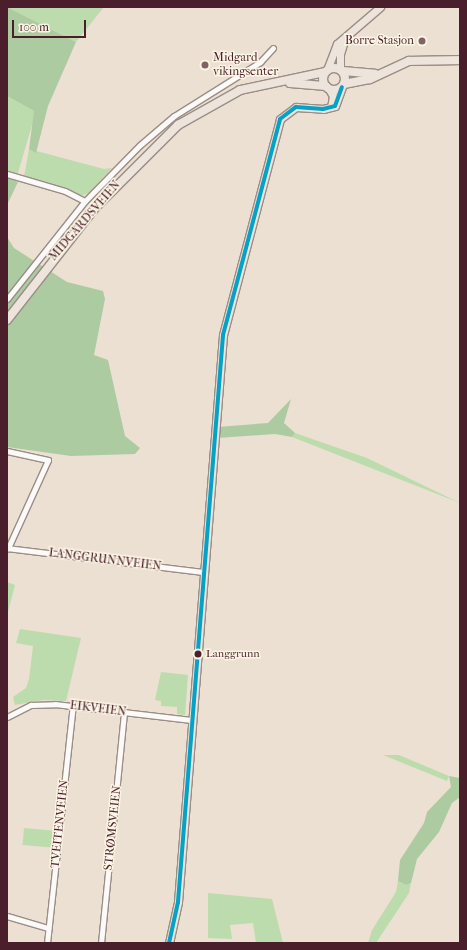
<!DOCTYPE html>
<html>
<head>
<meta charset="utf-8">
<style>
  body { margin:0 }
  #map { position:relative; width:467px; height:950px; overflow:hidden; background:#ebe0d1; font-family:"IM FELL French Canon",serif }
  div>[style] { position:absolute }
  .green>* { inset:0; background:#bddcad; transform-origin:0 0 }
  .forest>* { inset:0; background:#adcba1 }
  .roads { filter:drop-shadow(1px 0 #9a8d87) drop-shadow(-1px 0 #9a8d87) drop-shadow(0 1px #9a8d87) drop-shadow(0 -1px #9a8d87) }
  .minor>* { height:5px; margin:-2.5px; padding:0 2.5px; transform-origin:2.5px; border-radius:2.5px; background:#fcfaf8 }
  .major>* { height:7px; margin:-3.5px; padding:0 3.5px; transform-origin:3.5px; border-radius:3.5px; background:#ede4dc }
  .highway>* { height:8px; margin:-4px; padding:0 4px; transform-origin:4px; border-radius:4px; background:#ede4dc }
  .highway>.ring { margin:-4px; padding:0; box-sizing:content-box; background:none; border:8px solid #ede4dc; border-radius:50% }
  .bus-1>* { height:4px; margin:-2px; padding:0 2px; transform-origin:2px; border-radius:2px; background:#04a2c6 }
  .dots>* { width:11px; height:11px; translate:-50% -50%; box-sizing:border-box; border:2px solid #fcf5e5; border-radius:50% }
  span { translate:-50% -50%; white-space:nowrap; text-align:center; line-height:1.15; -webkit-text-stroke:3px #fcf5e5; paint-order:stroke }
  .bus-label { font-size:11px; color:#4a1f2b }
  .left { translate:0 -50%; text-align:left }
  .poi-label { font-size:12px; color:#4a1f2b }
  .right { translate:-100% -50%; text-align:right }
  .street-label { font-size:12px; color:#4a1f2b }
  .frame { position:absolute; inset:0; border:8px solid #4a1f2b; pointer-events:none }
  .scale { position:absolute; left:12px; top:20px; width:74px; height:18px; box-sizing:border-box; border:2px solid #4a1f2b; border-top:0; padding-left:5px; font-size:12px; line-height:14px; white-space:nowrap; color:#4a1f2b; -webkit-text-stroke:3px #fcf5e5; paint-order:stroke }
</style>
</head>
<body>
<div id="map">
  <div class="green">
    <div style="clip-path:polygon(7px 7px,104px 7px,76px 42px)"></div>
    <div style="clip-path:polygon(7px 96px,34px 111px,35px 115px,18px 173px,7px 172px)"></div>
    <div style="clip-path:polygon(29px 149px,104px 169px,112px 168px,89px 193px,80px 196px,24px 177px)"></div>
    <div style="clip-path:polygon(295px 433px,367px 458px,460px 503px,292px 437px)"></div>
    <div style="clip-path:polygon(7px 582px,15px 585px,7px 616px)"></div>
    <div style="clip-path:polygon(20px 629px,81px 638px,66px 701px,43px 700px,15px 705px,13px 697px,26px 688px,29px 679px,33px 646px,16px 643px)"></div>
    <div style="clip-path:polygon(161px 672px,188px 675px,185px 715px,177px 714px,177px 707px,161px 706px,161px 701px,155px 700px)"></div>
    <div style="clip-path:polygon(383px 755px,399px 755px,449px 776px,447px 781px)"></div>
    <div style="left:24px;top:828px;width:33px;height:17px;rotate:5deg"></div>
    <div style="clip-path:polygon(398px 881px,406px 885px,411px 883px,409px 893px,376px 943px,368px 943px,372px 930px,396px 892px)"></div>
    <div style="clip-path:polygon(208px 893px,272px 899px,283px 943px,256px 943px,253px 923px,230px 925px,232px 939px,208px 938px)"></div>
  </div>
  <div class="forest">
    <div style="clip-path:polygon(7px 7px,76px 42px,48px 106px,36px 153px,29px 149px,34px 111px,7px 96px)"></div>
    <div style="clip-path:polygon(7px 178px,18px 182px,7px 205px)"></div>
    <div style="clip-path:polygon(7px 237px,14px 248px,67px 282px,103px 291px,105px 299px,94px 355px,108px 360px,125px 436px,140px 448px,135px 454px,71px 456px,7px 447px)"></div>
    <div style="clip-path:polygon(291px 399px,284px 423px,295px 433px,292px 437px,275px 434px,218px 438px,218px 427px,268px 423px)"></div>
    <div style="clip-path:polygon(449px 776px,460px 778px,460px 797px,452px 803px,439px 832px,417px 859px,411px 883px,406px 885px,398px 881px,400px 860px,424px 823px,427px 812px,451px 787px)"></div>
  </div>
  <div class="roads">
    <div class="minor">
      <div style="left:7px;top:174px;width:60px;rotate:16.3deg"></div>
      <div style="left:65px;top:191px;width:22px;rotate:27deg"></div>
      <div style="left:7px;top:299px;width:125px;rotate:-51.5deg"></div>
      <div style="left:85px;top:201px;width:78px;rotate:-45.5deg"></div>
      <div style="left:140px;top:145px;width:45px;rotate:-40.5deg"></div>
      <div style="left:174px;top:116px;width:102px;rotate:-32.1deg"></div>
      <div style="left:260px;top:62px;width:19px;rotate:-47deg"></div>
      <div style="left:7px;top:451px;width:42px;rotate:12.4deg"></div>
      <div style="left:48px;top:460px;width:97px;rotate:114.4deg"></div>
      <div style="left:7px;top:548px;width:197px;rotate:7deg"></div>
      <div style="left:7px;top:717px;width:27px;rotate:-27deg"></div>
      <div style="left:31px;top:705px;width:24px;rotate:-2deg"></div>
      <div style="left:55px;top:704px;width:137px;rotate:6.7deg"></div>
      <div style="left:7px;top:916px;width:43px;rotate:16.3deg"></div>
      <div style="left:47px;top:943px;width:239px;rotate:-83.8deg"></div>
      <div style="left:101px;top:943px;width:232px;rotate:-84.3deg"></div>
    </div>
    <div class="major">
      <div style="left:340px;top:69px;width:15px;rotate:-90deg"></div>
      <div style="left:340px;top:54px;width:17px;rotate:-73deg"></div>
      <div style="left:327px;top:70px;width:28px;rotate:-69deg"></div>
      <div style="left:337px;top:44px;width:57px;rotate:-40.7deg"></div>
      <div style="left:329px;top:89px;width:8px;rotate:60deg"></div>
      <div style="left:333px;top:96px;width:11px;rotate:100deg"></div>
      <div style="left:169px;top:943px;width:42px;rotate:-77.6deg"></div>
      <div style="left:178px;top:902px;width:569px;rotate:-85.46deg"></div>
      <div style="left:223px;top:335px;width:223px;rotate:-75.2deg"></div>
      <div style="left:280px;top:119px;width:20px;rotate:-37deg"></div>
      <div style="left:296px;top:107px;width:27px;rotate:4deg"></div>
      <div style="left:323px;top:109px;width:12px;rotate:-14deg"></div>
      <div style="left:335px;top:106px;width:20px;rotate:-70deg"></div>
    </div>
    <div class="highway">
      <div class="ring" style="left:323px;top:68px;width:14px;height:14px"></div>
      <div style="left:343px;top:71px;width:32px;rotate:5deg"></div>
      <div style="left:290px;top:83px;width:36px;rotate:5deg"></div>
      <div style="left:344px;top:84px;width:26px;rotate:-11deg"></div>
      <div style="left:370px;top:79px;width:43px;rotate:-24.8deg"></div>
      <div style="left:409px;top:61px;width:51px;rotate:-1.1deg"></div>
      <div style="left:7px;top:320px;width:141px;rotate:-51.9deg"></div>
      <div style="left:94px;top:209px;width:119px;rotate:-45deg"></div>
      <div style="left:178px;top:125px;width:71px;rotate:-29.4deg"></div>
      <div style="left:240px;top:90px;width:87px;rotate:-12deg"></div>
    </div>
  </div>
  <div class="bus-1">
    <div style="left:169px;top:943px;width:42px;rotate:-77.6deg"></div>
    <div style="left:178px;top:902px;width:569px;rotate:-85.46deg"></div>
    <div style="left:223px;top:335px;width:223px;rotate:-75.2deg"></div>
    <div style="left:280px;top:119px;width:20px;rotate:-37deg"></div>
    <div style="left:296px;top:107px;width:27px;rotate:4deg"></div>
    <div style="left:323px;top:109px;width:12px;rotate:-14deg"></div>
    <div style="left:335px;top:106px;width:20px;rotate:-70deg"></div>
  </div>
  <div class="dots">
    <div style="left:422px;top:41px;background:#826365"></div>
    <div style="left:205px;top:65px;background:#826365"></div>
    <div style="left:198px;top:654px;background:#4a1f2b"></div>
  </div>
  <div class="bus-label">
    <span class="left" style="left:206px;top:654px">Langgrunn</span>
  </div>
  <div class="poi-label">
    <span class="right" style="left:414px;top:41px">Borre Stasjon</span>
    <span class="left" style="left:213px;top:65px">Midgard<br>vikingsenter</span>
  </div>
  <div class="street-label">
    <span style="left:85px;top:221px;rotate:-49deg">MIDGARDSVEIEN</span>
    <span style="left:105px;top:560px;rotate:7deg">LANGGRUNNVEIEN</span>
    <span style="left:98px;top:709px;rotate:7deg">EIKVEIEN</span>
    <span style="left:60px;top:824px;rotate:-84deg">TVEITENVEIEN</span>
    <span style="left:113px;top:828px;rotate:-84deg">STRØMSVEIEN</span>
  </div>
  <div class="frame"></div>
  <div class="scale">100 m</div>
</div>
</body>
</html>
